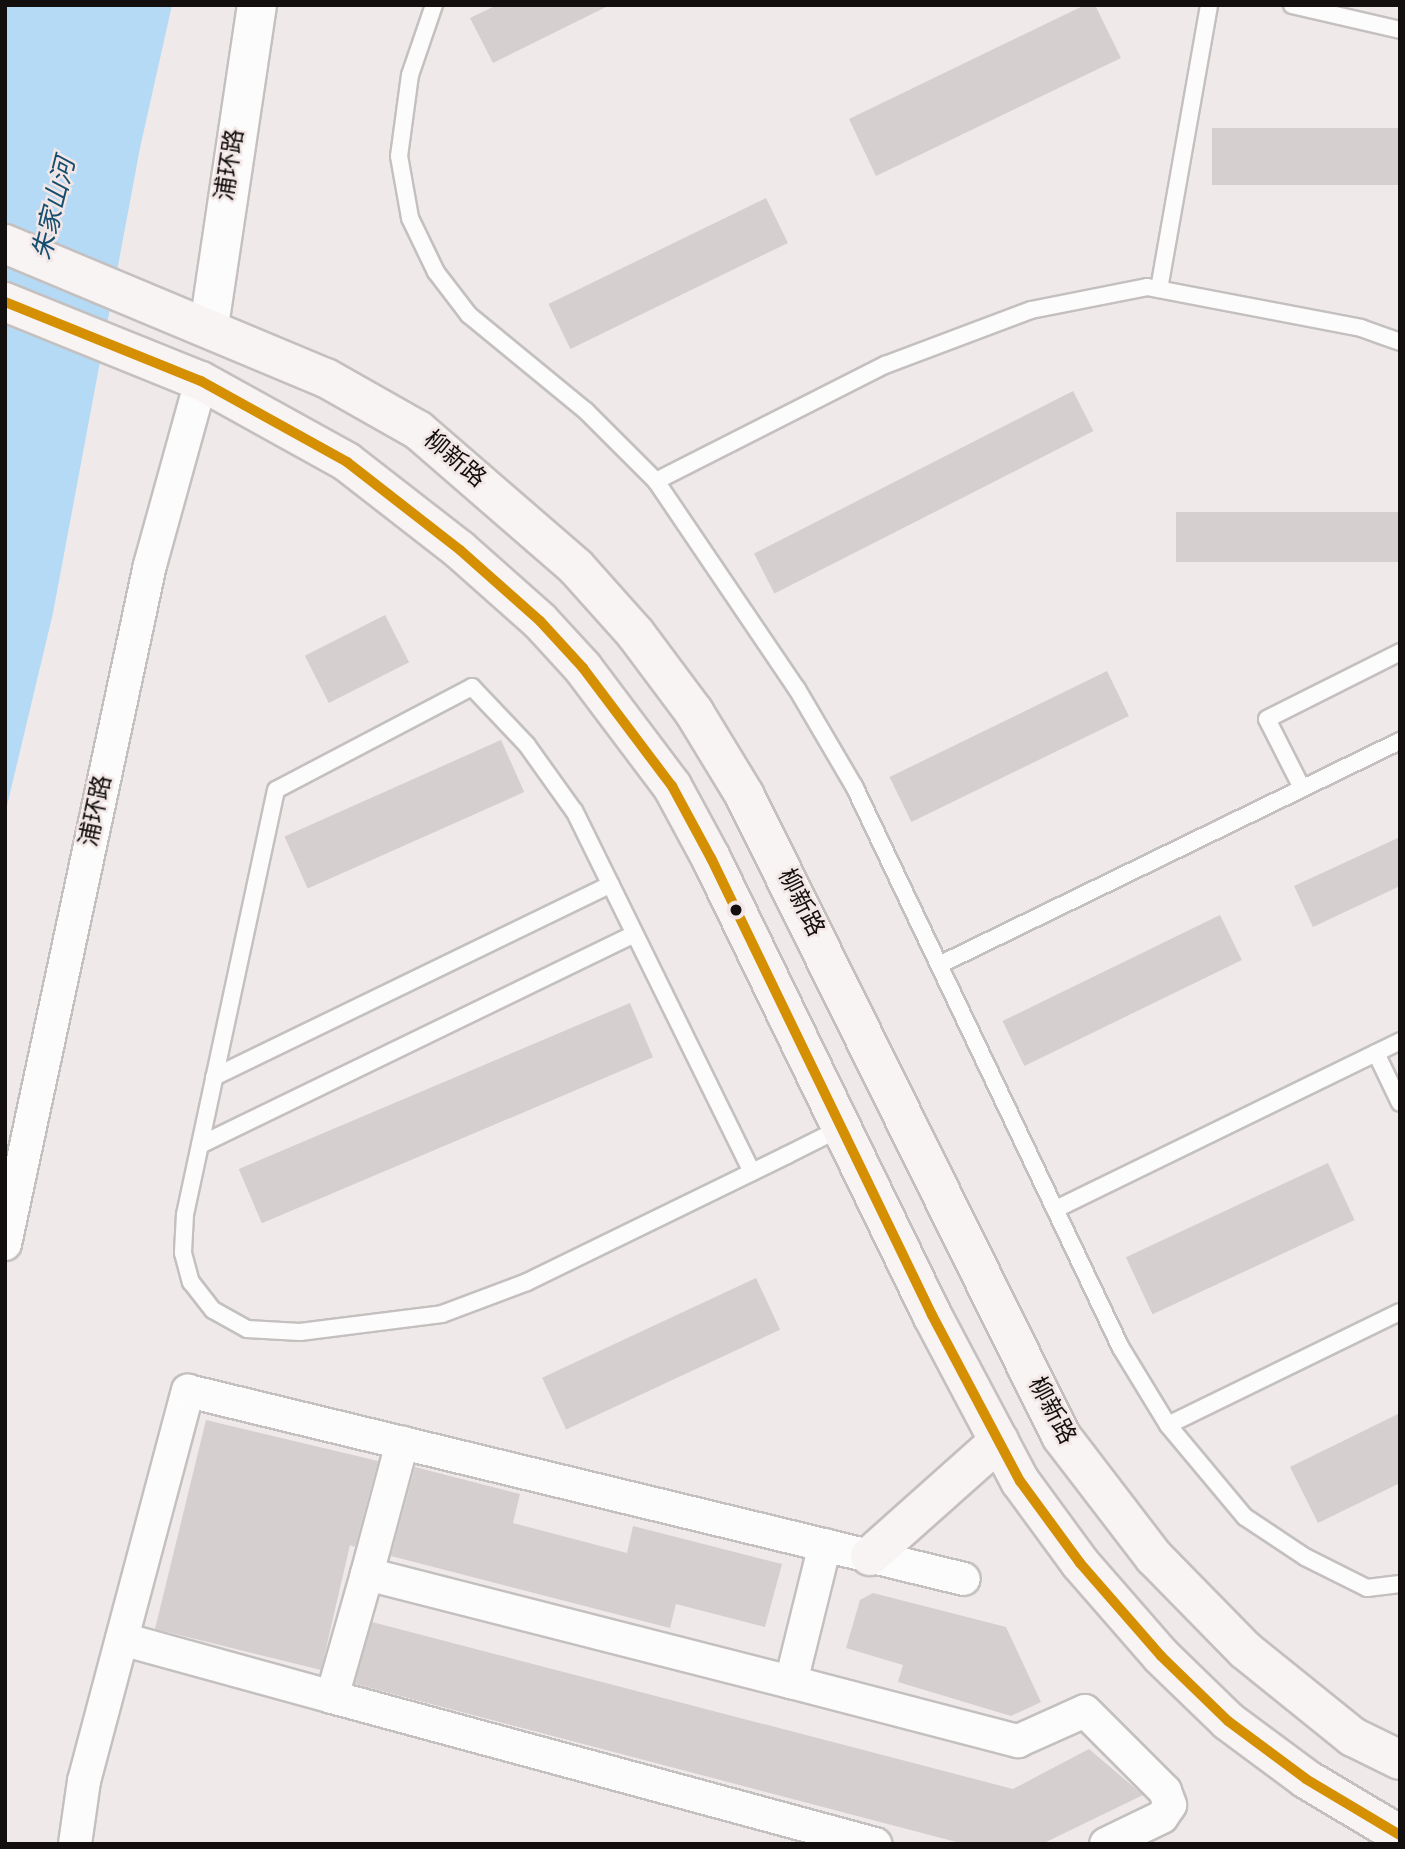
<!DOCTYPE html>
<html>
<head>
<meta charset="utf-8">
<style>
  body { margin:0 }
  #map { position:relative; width:1405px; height:1849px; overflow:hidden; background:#efe9e9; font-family:"Alegreya Sans","Noto Sans SC",sans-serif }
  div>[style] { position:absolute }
  .water>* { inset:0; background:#b4daf6 }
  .building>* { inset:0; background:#d5cfcf; transform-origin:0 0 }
  .roads { filter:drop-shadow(2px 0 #c5c0c0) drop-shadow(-2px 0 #c5c0c0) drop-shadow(0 2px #c5c0c0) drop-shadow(0 -2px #c5c0c0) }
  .service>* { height:16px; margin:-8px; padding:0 8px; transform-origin:8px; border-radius:8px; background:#fdfcfc }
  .minor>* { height:32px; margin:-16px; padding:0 16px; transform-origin:16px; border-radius:16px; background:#fdfcfc }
  .tertiary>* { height:38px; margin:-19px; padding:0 19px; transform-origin:19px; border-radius:19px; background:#fdfcfc }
  .secondary>* { height:38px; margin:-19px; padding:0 19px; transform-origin:19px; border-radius:19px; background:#f8f4f4 }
  .bus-1>* { height:10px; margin:-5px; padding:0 5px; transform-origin:5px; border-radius:5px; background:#d58f02 }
  .dots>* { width:19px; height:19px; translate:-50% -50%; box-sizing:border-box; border:4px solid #f2e6e6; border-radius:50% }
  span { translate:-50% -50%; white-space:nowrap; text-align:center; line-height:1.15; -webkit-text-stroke:5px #f2e6e6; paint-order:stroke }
  .street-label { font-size:24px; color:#130f0f }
  .water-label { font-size:26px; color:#154e6e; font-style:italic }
  .frame { position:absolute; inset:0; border:7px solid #130f0f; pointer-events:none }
</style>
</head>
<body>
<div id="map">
  <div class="water">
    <div style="clip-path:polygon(5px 5px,172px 5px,140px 148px,53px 613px,5px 814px)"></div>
  </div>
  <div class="building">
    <div style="clip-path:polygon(497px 5px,610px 5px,493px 63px,470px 18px)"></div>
    <div style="clip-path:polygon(1085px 5px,1095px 5px,1121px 58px,876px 176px,849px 119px)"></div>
    <div style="left:1400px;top:128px;width:57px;height:188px;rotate:90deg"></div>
    <div style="left:766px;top:198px;width:50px;height:242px;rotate:64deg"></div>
    <div style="left:1073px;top:391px;width:45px;height:358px;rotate:63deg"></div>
    <div style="left:1400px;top:512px;width:50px;height:224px;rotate:90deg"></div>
    <div style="left:385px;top:615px;width:53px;height:90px;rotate:63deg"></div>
    <div style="left:1107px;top:671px;width:50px;height:242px;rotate:64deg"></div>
    <div style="left:501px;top:740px;width:57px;height:237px;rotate:66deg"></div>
    <div style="clip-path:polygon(1400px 837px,1400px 886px,1313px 927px,1294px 886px)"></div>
    <div style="left:1220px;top:915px;width:50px;height:242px;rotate:64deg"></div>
    <div style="left:630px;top:1003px;width:59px;height:425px;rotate:67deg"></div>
    <div style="left:1328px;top:1163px;width:63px;height:223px;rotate:65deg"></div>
    <div style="left:756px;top:1278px;width:57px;height:236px;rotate:65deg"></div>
    <div style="clip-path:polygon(1400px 1413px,1400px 1483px,1318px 1523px,1290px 1467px)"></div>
    <div style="clip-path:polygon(206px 1420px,378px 1461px,355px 1547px,350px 1545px,321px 1670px,155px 1629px)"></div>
    <div style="clip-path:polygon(415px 1467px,520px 1494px,513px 1523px,627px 1553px,633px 1526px,782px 1564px,765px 1627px,676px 1604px,670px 1628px,391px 1556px)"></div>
    <div style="clip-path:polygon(873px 1593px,1006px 1627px,1041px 1702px,1011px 1716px,898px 1682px,903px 1665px,846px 1648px,860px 1600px)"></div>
    <div style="clip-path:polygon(372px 1622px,1013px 1789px,1089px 1749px,1143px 1795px,1042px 1844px,964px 1844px,355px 1684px)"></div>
  </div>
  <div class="roads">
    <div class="service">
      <div style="left:434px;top:5px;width:74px;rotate:108.9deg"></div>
      <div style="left:410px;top:75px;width:82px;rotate:97.7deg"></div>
      <div style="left:399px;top:156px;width:63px;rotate:79.9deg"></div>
      <div style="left:410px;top:218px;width:60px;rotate:64.3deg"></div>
      <div style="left:436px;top:272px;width:54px;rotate:52.5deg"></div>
      <div style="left:469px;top:315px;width:151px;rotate:39.4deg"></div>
      <div style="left:586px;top:411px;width:99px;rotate:45deg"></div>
      <div style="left:656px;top:481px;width:251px;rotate:55.9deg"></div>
      <div style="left:797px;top:689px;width:113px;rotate:59.6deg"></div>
      <div style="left:854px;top:786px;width:622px;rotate:64.59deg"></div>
      <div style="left:1121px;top:1348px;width:90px;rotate:58.6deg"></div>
      <div style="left:1168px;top:1425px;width:120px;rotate:50.1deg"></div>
      <div style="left:1245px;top:1517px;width:72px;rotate:33.7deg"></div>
      <div style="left:1305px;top:1557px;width:69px;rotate:26.6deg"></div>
      <div style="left:1367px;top:1588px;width:33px;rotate:-7deg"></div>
      <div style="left:1292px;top:5px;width:111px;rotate:13deg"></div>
      <div style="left:1159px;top:289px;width:288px;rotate:-80deg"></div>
      <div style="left:656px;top:481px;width:257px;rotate:-26.9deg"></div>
      <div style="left:885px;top:365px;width:156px;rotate:-20.6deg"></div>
      <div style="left:1031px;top:310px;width:118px;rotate:-11.2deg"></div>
      <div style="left:1147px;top:287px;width:218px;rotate:10.8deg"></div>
      <div style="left:1361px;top:328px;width:41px;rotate:19.7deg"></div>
      <div style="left:1302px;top:788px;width:77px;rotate:-116.9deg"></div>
      <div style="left:1267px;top:719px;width:149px;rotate:-26.7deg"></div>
      <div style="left:939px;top:965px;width:513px;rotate:-25.92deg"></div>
      <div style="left:1376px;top:1053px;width:55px;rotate:64.4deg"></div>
      <div style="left:214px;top:1077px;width:441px;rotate:-25.9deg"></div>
      <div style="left:200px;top:1145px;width:483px;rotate:-25.9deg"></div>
      <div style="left:752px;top:1172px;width:402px;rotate:-116.2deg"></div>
      <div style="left:574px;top:811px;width:81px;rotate:-125.5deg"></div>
      <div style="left:527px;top:745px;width:80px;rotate:-133.5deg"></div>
      <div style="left:472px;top:687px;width:221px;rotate:152.3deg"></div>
      <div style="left:276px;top:790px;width:434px;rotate:102.1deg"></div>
      <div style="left:185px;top:1214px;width:39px;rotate:93deg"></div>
      <div style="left:183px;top:1253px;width:30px;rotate:75deg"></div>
      <div style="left:191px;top:1282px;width:36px;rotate:52deg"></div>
      <div style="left:213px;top:1310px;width:39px;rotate:29deg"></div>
      <div style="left:247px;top:1329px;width:53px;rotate:3.2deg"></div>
      <div style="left:300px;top:1332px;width:143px;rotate:-7.2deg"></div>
      <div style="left:442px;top:1314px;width:91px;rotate:-20.6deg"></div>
      <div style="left:527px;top:1282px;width:289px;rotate:-26deg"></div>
      <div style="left:787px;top:1155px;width:60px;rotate:-26.6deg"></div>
      <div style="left:1056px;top:1209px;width:383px;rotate:-26deg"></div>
      <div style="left:1168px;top:1425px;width:258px;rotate:-26deg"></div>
    </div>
    <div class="minor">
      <div style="left:5px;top:1244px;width:694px;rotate:-77.95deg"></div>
      <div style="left:150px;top:565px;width:191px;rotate:-74.5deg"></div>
      <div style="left:367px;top:1574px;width:136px;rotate:-75deg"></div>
      <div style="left:122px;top:1639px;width:218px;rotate:15.4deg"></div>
      <div style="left:332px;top:1697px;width:128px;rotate:-74.1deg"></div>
      <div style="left:367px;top:1574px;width:438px;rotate:14.3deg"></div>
      <div style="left:791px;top:1682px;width:141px;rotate:-76.1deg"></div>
      <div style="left:791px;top:1682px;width:235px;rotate:14.6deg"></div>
      <div style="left:1018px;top:1741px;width:73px;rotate:-24.1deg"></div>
      <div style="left:1085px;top:1711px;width:113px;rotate:45deg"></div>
      <div style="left:1165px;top:1791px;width:15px;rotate:70deg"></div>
      <div style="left:1170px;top:1805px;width:14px;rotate:124deg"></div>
      <div style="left:1162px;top:1817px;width:62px;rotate:154.3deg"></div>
      <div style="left:332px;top:1697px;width:563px;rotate:15.15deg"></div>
      <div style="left:75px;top:1844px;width:64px;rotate:-81.9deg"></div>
      <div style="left:84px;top:1781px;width:404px;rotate:-75.1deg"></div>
      <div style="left:188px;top:1391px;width:798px;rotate:13.62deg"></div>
    </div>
    <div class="tertiary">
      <div style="left:209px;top:326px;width:325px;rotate:-81.5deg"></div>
    </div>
    <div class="secondary">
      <div style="left:5px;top:244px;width:348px;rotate:22.7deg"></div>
      <div style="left:326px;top:378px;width:106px;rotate:29.5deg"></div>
      <div style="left:418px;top:430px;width:209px;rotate:40.9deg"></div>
      <div style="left:576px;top:567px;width:89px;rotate:48.2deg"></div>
      <div style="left:635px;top:633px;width:99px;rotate:53.2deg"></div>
      <div style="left:694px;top:712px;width:98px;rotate:58.7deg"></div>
      <div style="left:745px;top:796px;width:714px;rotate:63.72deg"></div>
      <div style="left:1061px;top:1436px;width:153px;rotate:52.5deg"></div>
      <div style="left:1154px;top:1557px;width:130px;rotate:45.6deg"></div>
      <div style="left:1245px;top:1650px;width:139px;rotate:38.9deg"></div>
      <div style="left:1353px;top:1737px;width:52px;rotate:26.1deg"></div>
      <div style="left:5px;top:302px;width:211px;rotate:22deg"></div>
      <div style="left:201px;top:381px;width:167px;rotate:29deg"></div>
      <div style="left:347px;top:462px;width:143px;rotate:37.9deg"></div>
      <div style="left:460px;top:550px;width:107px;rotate:41.6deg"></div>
      <div style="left:540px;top:621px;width:64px;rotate:47.5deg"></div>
      <div style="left:583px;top:668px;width:148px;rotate:53deg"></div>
      <div style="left:672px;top:786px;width:82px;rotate:61.6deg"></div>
      <div style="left:711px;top:858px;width:508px;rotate:64.19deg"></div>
      <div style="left:932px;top:1315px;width:188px;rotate:62.1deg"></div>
      <div style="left:1020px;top:1481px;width:102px;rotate:53.8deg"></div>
      <div style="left:1080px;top:1563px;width:123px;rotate:48.9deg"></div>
      <div style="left:1161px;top:1656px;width:93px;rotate:44.1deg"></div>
      <div style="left:1228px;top:1721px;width:97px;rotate:36.6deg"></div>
      <div style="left:1306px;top:1779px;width:109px;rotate:30.8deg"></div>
      <div style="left:870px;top:1556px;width:173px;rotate:-41.7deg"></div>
    </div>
  </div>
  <div class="bus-1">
    <div style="left:5px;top:302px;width:211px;rotate:22deg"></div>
    <div style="left:201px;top:381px;width:167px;rotate:29deg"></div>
    <div style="left:347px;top:462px;width:143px;rotate:37.9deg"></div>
    <div style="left:460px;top:550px;width:107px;rotate:41.6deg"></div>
    <div style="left:540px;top:621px;width:64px;rotate:47.5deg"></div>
    <div style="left:583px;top:668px;width:148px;rotate:53deg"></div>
    <div style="left:672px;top:786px;width:82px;rotate:61.6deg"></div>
    <div style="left:711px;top:858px;width:508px;rotate:64.19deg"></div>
    <div style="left:932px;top:1315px;width:188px;rotate:62.1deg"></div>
    <div style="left:1020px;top:1481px;width:102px;rotate:53.8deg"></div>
    <div style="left:1080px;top:1563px;width:123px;rotate:48.9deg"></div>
    <div style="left:1161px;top:1656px;width:93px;rotate:44.1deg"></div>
    <div style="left:1228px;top:1721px;width:97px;rotate:36.6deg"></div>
    <div style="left:1306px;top:1779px;width:109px;rotate:30.8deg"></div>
  </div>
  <div class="dots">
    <div style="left:736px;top:910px;background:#130f0f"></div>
  </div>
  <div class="street-label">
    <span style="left:231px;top:165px;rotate:-81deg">浦环路</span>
    <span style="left:454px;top:460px;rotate:40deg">柳新路</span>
    <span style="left:97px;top:811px;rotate:-78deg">浦环路</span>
    <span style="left:800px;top:903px;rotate:63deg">柳新路</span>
    <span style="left:1051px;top:1411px;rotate:62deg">柳新路</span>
  </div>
  <div class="water-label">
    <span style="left:55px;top:209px;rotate:-76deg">朱家山河</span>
  </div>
  <div class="frame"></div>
</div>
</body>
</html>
